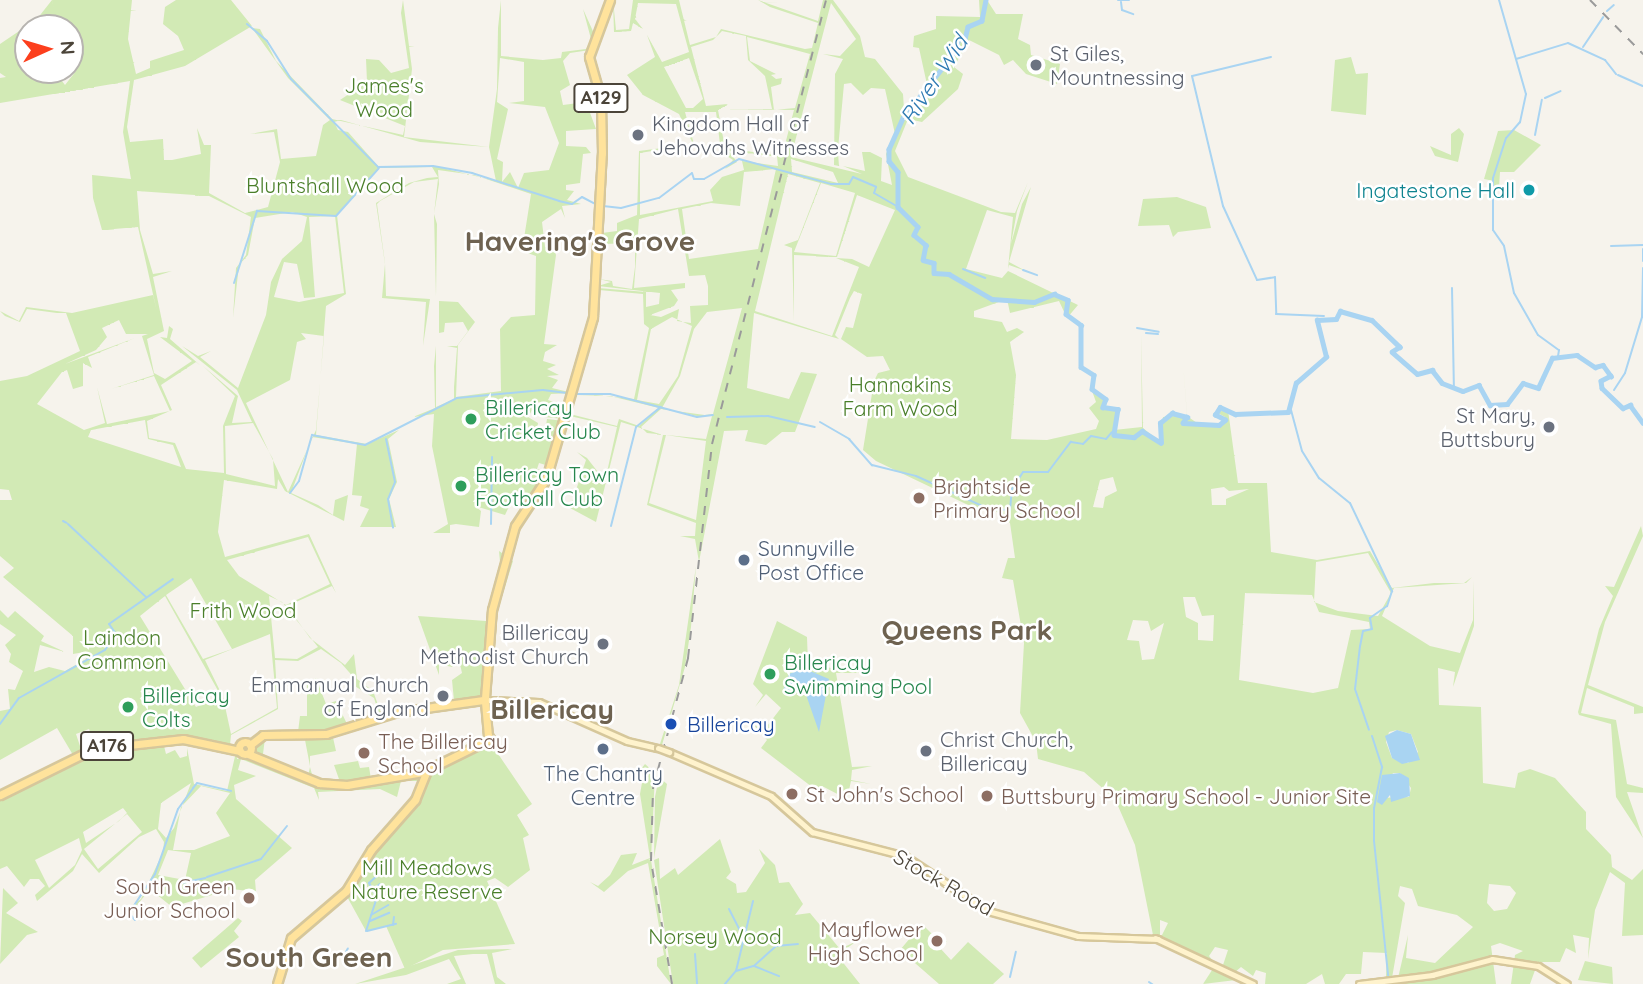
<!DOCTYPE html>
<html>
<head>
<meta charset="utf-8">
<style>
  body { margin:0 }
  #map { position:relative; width:1643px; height:984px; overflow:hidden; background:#f6f3ec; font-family:Quicksand,sans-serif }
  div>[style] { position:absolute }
  .green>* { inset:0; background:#d2eab5 }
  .water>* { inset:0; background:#a9d4f2 }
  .stream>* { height:2px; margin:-1px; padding:0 1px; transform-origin:1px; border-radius:1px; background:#a9d4f2 }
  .river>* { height:4.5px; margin:-2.25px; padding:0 2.25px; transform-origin:2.25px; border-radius:2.25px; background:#a9d4f2 }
  .roads { filter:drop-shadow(2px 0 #d6c79b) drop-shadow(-2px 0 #d6c79b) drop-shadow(0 2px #d6c79b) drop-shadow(0 -2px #d6c79b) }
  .secondary>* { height:5px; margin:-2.5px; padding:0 2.5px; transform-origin:2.5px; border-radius:2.5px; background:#fff3cd }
  .primary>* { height:7px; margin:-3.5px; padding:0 3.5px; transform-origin:3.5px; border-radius:3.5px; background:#ffe39c }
  .primary>.ring { margin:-3.5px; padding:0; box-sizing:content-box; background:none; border:7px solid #ffe39c; border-radius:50% }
  .rail>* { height:2px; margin-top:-1px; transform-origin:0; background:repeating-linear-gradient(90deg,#9a9a9a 0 9px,transparent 0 18px) }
  .bridges { filter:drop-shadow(2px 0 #d6c79b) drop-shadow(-2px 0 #d6c79b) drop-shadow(0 2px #d6c79b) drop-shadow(0 -2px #d6c79b) }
  .secondary-bridge>* { height:5px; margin:-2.5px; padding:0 2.5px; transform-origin:2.5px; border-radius:2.5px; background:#fff3cd }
  .dots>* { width:19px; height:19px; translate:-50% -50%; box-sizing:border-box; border:4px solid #fff; border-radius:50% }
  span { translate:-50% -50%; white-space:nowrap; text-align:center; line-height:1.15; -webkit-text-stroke:5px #fff; paint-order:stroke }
  .shield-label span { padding:2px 5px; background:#fff; border:2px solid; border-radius:5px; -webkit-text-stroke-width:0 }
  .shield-label { font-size:19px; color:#4b4439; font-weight:700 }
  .worship-label { font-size:21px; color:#5b616d }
  .left { translate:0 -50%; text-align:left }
  .right { translate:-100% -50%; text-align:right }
  .park-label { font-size:21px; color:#4a7f2a }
  .culture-label { font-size:21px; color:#0d838f }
  .leisure-label { font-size:21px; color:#27864d }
  .education-label { font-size:21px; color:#785e54 }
  .service-label { font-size:21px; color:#4e5e75 }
  .transit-label { font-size:21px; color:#164399 }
  .street-label { font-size:21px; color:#4b4439 }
  .water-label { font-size:23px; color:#2e7ab2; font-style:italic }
  .district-label { font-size:28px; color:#6e6250; font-weight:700 }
  .north { position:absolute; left:14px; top:14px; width:70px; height:70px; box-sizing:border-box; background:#fff; border:2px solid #b7b4b0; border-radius:50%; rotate:86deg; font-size:19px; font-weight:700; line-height:28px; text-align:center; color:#4b4439 }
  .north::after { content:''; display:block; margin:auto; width:24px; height:32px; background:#fc3f1d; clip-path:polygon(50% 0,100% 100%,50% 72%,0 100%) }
</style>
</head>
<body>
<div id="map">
  <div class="green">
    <div style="clip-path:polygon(evenodd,52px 0,132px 0,128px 39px,136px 74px,150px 68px,150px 61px,184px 50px,178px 36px,163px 24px,165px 7px,176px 0,231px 0,252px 26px,185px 66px,134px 80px,127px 127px,130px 142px,163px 139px,164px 160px,172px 160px,201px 154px,197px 128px,204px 145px,211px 145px,209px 193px,245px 213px,268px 207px,280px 162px,274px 132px,250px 134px,277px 129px,281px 159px,316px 156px,323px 125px,330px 120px,288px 78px,252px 28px,260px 29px,276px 61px,332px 119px,403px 135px,405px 126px,340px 100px,367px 82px,366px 59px,379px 60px,391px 73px,409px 68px,401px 13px,403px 0,412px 69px,404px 137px,489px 147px,497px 89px,498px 28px,501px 0,501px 56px,543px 60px,561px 58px,562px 52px,586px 49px,591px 39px,583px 9px,596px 38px,590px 50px,570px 53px,563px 61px,570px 85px,560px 91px,563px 105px,586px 102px,596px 129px,566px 131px,566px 146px,586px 147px,591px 153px,583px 154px,580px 183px,566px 185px,566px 190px,574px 191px,567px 200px,581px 204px,562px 206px,565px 218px,561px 209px,542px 222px,545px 247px,554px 248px,556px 255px,544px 344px,557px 345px,545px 352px,543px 361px,556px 365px,547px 369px,559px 375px,547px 376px,558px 380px,552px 388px,573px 393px,551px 394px,548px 400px,567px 407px,563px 419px,545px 417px,547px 404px,537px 402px,528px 417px,538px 423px,536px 435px,544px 438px,547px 419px,564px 421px,549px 466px,539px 463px,537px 469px,547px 472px,528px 504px,514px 496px,505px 515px,475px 506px,481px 511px,479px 527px,456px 524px,450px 525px,450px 533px,433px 533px,448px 524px,432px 446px,434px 414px,413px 417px,435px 408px,434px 366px,436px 346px,436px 407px,454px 399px,454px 387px,457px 348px,447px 346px,457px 346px,468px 331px,463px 322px,445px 323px,444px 332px,439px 333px,439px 301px,458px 302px,475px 322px,458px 345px,456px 397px,501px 391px,500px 329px,511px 317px,535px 315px,536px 256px,522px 251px,531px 194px,474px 175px,438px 170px,439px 184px,434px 214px,437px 224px,436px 297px,434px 214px,438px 179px,414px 182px,380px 201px,377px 204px,385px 263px,386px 296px,430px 299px,423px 346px,426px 302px,382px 298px,385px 264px,376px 203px,409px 183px,427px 178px,438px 177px,432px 167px,379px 168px,337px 215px,346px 294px,326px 306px,316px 435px,367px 444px,399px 430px,388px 439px,397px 482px,389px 499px,396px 527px,360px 527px,369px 509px,360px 506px,362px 496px,352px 495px,357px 444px,312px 437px,291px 493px,318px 505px,333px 515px,335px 500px,348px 495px,344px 521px,285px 491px,278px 479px,277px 489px,224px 480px,218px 532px,225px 557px,309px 534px,336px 593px,332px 586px,287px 606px,310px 638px,345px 665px,354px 654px,357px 679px,373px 691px,381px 713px,381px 716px,332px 733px,336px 751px,310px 756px,310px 766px,305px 740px,299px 737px,265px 738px,263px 754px,308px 776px,310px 767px,313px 778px,334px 782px,340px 782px,334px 765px,358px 761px,360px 768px,369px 767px,371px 779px,402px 770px,399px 775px,423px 772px,425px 781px,401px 781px,397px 797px,380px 789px,318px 792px,319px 800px,314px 788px,241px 759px,238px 770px,256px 776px,234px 785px,236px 799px,292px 848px,255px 880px,256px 892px,232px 889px,172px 907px,150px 889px,130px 914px,133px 919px,125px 910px,141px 899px,163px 852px,164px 842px,156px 829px,139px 837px,99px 873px,82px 854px,73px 871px,37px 901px,35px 895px,45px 886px,39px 879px,30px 879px,24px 887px,7px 866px,0 869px,0 798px,85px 753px,163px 742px,166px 754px,175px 750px,180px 758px,187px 756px,187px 748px,194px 784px,227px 791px,236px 752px,186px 746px,233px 749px,237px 753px,237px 759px,256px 757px,254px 737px,298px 732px,300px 716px,307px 716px,307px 685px,316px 678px,326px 704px,336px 701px,347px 724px,379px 714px,374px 698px,353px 685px,356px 680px,341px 663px,321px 649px,298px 661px,275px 660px,278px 709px,231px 735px,230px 745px,156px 739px,96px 747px,89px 729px,76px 734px,82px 752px,73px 755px,57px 728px,0 760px,0 711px,10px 709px,8px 689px,15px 690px,23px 671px,9px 662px,11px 654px,5px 645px,16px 635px,0 624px,0 610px,8px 618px,15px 611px,44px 636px,41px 641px,65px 652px,40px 645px,34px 672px,49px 667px,65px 671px,86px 659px,84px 652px,73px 654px,73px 636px,3px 577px,14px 568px,0 556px,0 500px,12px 500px,9px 490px,0 489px,0 381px,27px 376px,80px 351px,66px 313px,57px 313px,27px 309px,20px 322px,5px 316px,0 311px,19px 321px,26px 307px,72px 313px,153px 295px,157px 312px,138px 227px,102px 230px,93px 198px,92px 175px,131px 179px,123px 132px,130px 81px,0 103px,0 78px,6px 77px,0 73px,0 44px,37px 19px,52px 0,49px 23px,70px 28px,70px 66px,74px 63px,76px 71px,65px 85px,59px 77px,66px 76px,66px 70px,43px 70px,39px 76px,41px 70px,28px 70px,28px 52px,24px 60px,18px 58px,27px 50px,21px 45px,28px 44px,28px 28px,47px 28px,49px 23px,52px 0,500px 58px,524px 62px,524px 101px,509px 103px,545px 107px,559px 143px,549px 170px,524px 173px,518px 188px,510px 172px,502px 182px,503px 162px,497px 159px,508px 109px,497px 102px,500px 58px,52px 0,341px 120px,420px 142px,489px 147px,496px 181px,434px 166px,379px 167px,348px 132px,338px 130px,334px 122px,341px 120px,52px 0,137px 191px,209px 196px,251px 217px,246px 255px,236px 268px,233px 318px,239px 265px,248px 255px,255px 218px,292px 212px,307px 217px,302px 241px,282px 259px,271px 282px,266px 315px,238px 388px,200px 357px,211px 351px,198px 356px,182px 346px,237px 390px,252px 422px,232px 423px,238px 396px,203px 366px,235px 396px,223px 426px,224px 473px,186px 469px,175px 443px,149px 438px,147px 421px,172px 410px,161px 385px,196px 362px,201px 366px,170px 339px,173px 329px,169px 326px,167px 338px,160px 337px,192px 361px,165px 379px,154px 373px,147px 339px,164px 331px,153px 277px,172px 271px,153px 274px,140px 230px,137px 191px,52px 0,335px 216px,344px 293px,299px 302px,274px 297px,284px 262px,297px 264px,304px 298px,315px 297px,309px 217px,335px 216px,52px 0,119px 320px,126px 334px,148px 334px,142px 336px,154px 375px,111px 389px,154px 376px,170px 411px,107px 424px,97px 387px,105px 423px,84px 430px,37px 404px,62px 372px,67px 370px,73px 389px,83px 386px,83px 363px,92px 368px,88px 357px,135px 338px,65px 364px,96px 350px,107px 337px,102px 328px,119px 320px,52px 0,301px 333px,324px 336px,316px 430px,288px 492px,246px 403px,290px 380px,297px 342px,306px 339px,301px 333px,52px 0,145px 420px,148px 439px,173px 445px,181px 467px,88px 437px,91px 430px,145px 420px,52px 0,253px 423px,273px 459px,275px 486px,226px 474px,225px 426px,253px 423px,52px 0,308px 537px,330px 584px,286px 605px,239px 576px,227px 560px,308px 537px,52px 0,191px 578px,232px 649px,203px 659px,166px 595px,191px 578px,52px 0,165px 596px,221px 696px,196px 707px,140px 616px,165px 596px,52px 0,269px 596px,282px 602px,318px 647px,297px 659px,275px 658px,269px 596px,52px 0,270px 634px,277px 708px,231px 734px,223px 697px,205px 660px,270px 634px,52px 0,191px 783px,174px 828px,166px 838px,158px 829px,161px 803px,191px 783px,52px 0,201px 786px,230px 793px,216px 813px,230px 836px,194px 850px,173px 850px,181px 807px,201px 786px,52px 0,123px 808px,127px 813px,119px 821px,86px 843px,83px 832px,123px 808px,52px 0,127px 814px,142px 832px,98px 869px,84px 849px,127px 814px,52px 0,79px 838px,82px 850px,75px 865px,49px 888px,35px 860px,79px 838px,52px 0,168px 850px,191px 853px,185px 880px,158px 875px,168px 850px)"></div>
    <div style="clip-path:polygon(evenodd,613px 0,616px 30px,629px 29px,633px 0,679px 0,690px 45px,716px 37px,721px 29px,805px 49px,812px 48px,818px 23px,770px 7px,758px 0,818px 21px,823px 0,833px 0,860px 36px,865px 57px,875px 59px,903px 94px,904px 109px,928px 89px,919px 48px,913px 47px,914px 36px,936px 29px,936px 16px,980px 17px,979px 0,987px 0,996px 14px,1023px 14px,1018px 39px,1030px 45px,1031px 55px,1060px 64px,1057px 84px,1026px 74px,1013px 60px,1004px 65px,999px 55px,969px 40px,954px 67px,963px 74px,958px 89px,922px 122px,908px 119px,895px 151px,908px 177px,1001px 212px,1015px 213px,1028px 182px,1017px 211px,1011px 244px,1022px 204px,1031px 187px,1009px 262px,1026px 271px,1009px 265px,1008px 269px,1013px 217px,987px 210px,966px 269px,1002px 278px,1008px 271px,1078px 305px,1067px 318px,1059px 301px,1010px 313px,1007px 299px,974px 311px,974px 317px,1002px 322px,1007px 332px,1017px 328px,1024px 332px,1010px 342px,1016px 375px,1011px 439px,1047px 440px,1096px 429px,1099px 421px,1089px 408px,1096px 402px,1091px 388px,1107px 399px,1106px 407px,1119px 408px,1114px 430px,1142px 427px,1141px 333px,1143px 428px,1160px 442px,1163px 417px,1187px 415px,1181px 334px,1187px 416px,1197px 423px,1220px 425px,1225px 417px,1216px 412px,1228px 410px,1238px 483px,1267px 483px,1271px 552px,1317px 560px,1370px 551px,1392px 588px,1434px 583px,1464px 583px,1472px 577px,1466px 583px,1394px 588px,1382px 616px,1430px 646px,1460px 653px,1473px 620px,1474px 580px,1474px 626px,1453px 687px,1455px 672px,1438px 668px,1439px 705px,1481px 707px,1483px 783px,1515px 788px,1518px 773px,1530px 769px,1555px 778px,1586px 812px,1586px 829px,1611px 855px,1612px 867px,1632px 880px,1643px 869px,1643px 935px,1622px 936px,1625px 883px,1610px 872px,1595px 910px,1588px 959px,1589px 938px,1573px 935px,1576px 953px,1566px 948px,1560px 962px,1538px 962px,1530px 984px,1511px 984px,1515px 955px,1523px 951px,1500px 943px,1491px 946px,1496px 984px,1359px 984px,1386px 977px,1387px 953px,1363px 952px,1361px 974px,1346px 974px,1339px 984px,1325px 984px,1322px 974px,1306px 984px,1265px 984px,1266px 973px,1256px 970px,1253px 976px,1241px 967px,1234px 973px,1249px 984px,1236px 980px,1203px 984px,1216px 964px,1223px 965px,1228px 950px,1215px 947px,1209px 956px,1214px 962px,1161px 937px,1168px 923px,1160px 920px,1160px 936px,1153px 935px,1135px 845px,1115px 799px,1084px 772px,1038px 759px,1036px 742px,1020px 713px,1024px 643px,1013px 580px,1002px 578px,1008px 558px,1015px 558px,1010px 523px,990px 506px,982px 510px,966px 504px,876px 461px,863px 450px,874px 381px,878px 373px,890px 370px,883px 356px,867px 357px,841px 339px,846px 327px,853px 328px,862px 294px,854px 291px,850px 298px,835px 335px,839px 339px,754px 313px,747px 388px,789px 399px,801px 372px,817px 374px,795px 432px,782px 432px,766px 445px,745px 441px,748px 430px,724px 431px,699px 562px,695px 539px,680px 536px,695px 536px,696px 523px,647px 505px,663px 435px,621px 422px,596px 522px,570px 508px,586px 460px,577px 452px,587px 458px,605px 481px,617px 427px,570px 416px,562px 442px,570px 414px,617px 426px,619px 419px,639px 426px,659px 408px,610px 396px,577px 395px,570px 413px,598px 288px,646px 292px,646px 307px,659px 304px,660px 293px,598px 286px,611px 282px,599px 279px,612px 281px,613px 286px,632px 289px,635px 267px,635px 243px,603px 244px,602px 233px,617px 231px,617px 223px,637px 215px,639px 151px,693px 144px,679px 114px,643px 95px,627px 75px,655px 57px,647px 35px,662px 62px,689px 52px,676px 4px,638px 3px,635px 19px,643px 29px,633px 23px,631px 31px,614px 32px,613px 0,831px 3px,856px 39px,840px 56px,823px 54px,843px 59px,835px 74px,834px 165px,839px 166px,838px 153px,847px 151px,838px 149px,844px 84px,851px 83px,863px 95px,871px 88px,885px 89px,895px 134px,886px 154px,892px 185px,881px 181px,882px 158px,870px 152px,862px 152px,865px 171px,843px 166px,862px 174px,791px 157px,831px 3px,613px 0,722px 31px,746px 36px,748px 60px,765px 76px,772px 109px,730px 109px,794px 110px,782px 156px,725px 148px,718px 110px,728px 104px,706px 106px,691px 47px,713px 40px,722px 31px,613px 0,747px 37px,810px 54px,795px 108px,774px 110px,771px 87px,781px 84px,782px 78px,776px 79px,771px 75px,776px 74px,750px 61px,747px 37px,613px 0,689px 58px,703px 99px,693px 108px,686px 108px,664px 67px,689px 58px,613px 0,685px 112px,716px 112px,721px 152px,733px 160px,725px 169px,737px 162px,729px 151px,777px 156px,778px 166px,742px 161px,744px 170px,722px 177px,710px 190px,713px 201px,640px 215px,640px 153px,694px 144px,685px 112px,613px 0,791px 159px,833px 172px,838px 183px,792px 172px,791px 159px,613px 0,776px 169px,758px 249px,689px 259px,682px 209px,711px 203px,740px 206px,744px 172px,776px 169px,613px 0,788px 174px,820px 183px,798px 240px,784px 245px,792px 248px,794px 321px,794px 255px,837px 257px,857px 195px,895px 210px,869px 267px,852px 259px,836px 258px,859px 267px,832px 336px,755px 311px,788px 174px,613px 0,821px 183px,855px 193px,836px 256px,794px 252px,821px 183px,613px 0,678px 209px,689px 276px,705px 275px,708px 286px,708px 305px,690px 306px,691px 323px,677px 321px,679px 309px,661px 317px,650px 315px,674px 306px,678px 300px,671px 290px,685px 288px,685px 283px,634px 288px,639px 219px,678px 209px,613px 0,599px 290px,643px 294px,644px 324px,649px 328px,634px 399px,577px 393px,599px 290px,613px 0,742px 308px,713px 414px,697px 416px,662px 408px,680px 376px,694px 329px,707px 312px,742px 308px,613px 0,672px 317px,692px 326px,678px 376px,659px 404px,637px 400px,651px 329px,672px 317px,613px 0,661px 409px,712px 416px,706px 439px,647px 433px,641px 427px,661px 409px,613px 0,666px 435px,706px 441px,696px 520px,649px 503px,666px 435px,613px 0,1113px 477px,1117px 491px,1105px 497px,1103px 508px,1093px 507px,1100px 480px,1113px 477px,613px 0,1224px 487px,1229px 491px,1249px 489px,1226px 499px,1226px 505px,1212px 505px,1211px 489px,1224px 487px,613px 0,1368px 553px,1391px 593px,1378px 616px,1338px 611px,1314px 602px,1316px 562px,1368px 553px,613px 0,1245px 593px,1312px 595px,1319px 612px,1369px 622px,1370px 629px,1351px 630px,1338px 688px,1313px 693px,1239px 680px,1245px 593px,613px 0,1183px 597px,1195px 597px,1202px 616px,1214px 615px,1213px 641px,1198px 640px,1198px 623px,1186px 617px,1183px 597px,613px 0,1133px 620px,1148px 621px,1151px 631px,1164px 623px,1154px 659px,1142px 660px,1139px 641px,1127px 640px,1133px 620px,613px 0,1397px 730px,1411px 734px,1418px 752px,1408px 763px,1392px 758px,1386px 742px,1389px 732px,1397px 730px,613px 0,1393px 773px,1400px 773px,1411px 788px,1409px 797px,1378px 798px,1393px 773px,613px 0,1489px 884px,1510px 886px,1516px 893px,1507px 909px,1494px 911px,1487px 903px,1489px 884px,613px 0,1400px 886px,1412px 889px,1418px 906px,1457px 915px,1473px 927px,1435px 963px,1406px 958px,1408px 935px,1398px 978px,1392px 978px,1405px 903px,1398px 896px,1400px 886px)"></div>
    <div style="clip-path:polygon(1351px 57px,1356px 74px,1368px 73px,1366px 115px,1331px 111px,1335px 60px)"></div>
    <div style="clip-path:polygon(1459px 128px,1464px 134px,1458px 162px,1435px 156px,1430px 146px,1451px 155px,1451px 134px)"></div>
    <div style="clip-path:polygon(1514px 130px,1541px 145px,1514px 172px,1500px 172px,1499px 188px,1494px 188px,1494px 181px,1484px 179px,1498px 131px)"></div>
    <div style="clip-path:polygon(1177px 197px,1206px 207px,1211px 228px,1178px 232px,1173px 237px,1169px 225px,1138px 226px,1143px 199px)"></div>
    <div style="clip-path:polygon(1641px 526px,1643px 536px,1605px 622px,1588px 685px,1643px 707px,1643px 713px,1634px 714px,1634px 707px,1587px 688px,1581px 713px,1616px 720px,1627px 784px,1643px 788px,1643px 793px,1627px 792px,1643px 838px,1616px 797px,1611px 724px,1579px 715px,1578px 712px,1599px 629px,1613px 596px,1605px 586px,1614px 587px)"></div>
    <div style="clip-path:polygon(499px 551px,513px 561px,495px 619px,482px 698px,476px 702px,467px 698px,467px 704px,454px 701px,452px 680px,462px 673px,459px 660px,452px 667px,439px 664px,439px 675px,418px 616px,486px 621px,501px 573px)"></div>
    <div style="clip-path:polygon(696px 566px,691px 627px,685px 667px,662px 745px,659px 747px,679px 685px)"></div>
    <div style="clip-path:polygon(777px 621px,807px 637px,808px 664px,861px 673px,836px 673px,852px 767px,872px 766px,852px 770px,851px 780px,871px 784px,851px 781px,847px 799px,822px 786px,816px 790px,761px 748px,767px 740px,754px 725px,764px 730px,781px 708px,766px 694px,755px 707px,763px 695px,753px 684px)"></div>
    <div style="clip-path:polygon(490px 742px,532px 804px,517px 815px,529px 835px,523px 838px,530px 870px,508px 887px,495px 878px,487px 881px,515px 944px,443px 950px,405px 969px,386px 926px,366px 931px,345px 893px,430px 771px)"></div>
    <div style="clip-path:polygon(645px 764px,655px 773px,651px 859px,648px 860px,651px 860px,671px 984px,657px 966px,657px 958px,664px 955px,648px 863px,628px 871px,604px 892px,590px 882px,598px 886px,610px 875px,621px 855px,637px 853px,632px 865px,650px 858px,640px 794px,643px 777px,637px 774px)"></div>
    <div style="clip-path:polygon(659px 777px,667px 784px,654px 858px,655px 797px)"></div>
    <div style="clip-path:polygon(720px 839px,731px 872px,726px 878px,736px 884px,737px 893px,746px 892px,765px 863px,759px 849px,775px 865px,779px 883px,789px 882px,803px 904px,795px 915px,810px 913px,840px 949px,857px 941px,837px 955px,860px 984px,673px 984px,654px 860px,659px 858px,660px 879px,675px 868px,678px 875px)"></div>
    <div style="clip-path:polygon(3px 888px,18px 903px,6px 913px,38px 932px,27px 935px,0 964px)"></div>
    <div style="clip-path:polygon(238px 918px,242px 921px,234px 931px,239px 937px,201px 968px,192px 958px)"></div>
    <div style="clip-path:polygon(922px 924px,938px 940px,947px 941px,940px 948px,951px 960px,968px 942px,1004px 974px,993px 984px,939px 984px,900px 950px)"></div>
    <div style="clip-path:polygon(512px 949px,492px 953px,497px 977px,506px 984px,495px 984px,487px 954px,473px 954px,454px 956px,466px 984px,447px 984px,461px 979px,449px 959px,406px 975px,355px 984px,458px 950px)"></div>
    <div style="clip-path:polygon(1585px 961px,1612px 967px,1613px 984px,1578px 980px)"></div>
  </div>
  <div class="water">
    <div style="clip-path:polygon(803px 668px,829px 679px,819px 732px,804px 689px,783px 691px,789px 674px)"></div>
    <div style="clip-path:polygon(1397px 730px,1411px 734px,1420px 760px,1402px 764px,1392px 758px,1385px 736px)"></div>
    <div style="clip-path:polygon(1400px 773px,1409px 778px,1410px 796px,1391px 802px,1390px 795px,1382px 805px,1377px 802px,1382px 775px)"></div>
  </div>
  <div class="stream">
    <div style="left:1118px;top:0;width:11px"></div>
    <div style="left:1499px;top:0;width:98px;rotate:74deg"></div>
    <div style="left:1526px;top:94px;width:29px;rotate:102deg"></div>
    <div style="left:1520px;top:122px;width:21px;rotate:131deg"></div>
    <div style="left:1506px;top:138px;width:42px;rotate:108deg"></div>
    <div style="left:1493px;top:178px;width:52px;rotate:90deg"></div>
    <div style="left:1493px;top:230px;width:19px;rotate:55deg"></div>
    <div style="left:1504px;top:246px;width:48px;rotate:78deg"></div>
    <div style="left:1514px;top:293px;width:48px;rotate:60.3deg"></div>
    <div style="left:1538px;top:335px;width:26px;rotate:36deg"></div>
    <div style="left:1559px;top:350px;width:6px;rotate:99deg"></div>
    <div style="left:1121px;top:2px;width:8px;rotate:83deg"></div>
    <div style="left:1122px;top:10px;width:12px;rotate:20deg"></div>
    <div style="left:1607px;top:11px;width:9px;rotate:-41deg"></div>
    <div style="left:247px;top:24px;width:26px;rotate:40deg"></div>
    <div style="left:267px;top:41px;width:45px;rotate:57.7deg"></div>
    <div style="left:291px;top:79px;width:124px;rotate:45.3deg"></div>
    <div style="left:378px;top:167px;width:55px;rotate:-1deg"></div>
    <div style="left:433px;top:166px;width:40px;rotate:10deg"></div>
    <div style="left:472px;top:173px;width:91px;rotate:17.8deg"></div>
    <div style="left:559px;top:201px;width:13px;rotate:13deg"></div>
    <div style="left:572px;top:204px;width:12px;rotate:-35deg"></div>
    <div style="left:582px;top:197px;width:17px;rotate:28deg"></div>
    <div style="left:1583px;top:47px;width:36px;rotate:-56deg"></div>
    <div style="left:1271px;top:57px;width:81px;rotate:166.5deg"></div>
    <div style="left:1192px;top:76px;width:134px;rotate:76.6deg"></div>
    <div style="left:1223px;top:206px;width:81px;rotate:65.3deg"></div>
    <div style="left:1257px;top:280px;width:18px;rotate:-9deg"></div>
    <div style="left:1275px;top:277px;width:37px;rotate:88deg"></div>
    <div style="left:1276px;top:314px;width:48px;rotate:2.4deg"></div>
    <div style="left:1516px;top:59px;width:54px;rotate:-17.1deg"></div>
    <div style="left:1568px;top:43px;width:41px;rotate:24.7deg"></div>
    <div style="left:1605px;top:60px;width:18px;rotate:52deg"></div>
    <div style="left:1618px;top:75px;width:27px;rotate:24deg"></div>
    <div style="left:1545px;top:98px;width:17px;rotate:-24deg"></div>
    <div style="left:1535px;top:135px;width:36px;rotate:-79deg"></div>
    <div style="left:603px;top:206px;width:18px;rotate:6deg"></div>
    <div style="left:621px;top:208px;width:39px;rotate:-15deg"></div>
    <div style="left:659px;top:198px;width:41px;rotate:-37.1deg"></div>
    <div style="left:692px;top:173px;width:6px;rotate:72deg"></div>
    <div style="left:694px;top:179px;width:10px"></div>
    <div style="left:704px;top:179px;width:40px;rotate:-29.7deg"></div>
    <div style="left:739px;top:159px;width:95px;rotate:15.2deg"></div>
    <div style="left:831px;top:184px;width:18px"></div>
    <div style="left:849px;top:184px;width:8px;rotate:-60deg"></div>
    <div style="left:853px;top:177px;width:25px;rotate:23deg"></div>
    <div style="left:876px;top:187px;width:6px;rotate:108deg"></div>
    <div style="left:874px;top:193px;width:28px;rotate:30deg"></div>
    <div style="left:1611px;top:246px;width:32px;rotate:-2deg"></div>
    <div style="left:1643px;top:249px;width:12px;rotate:90deg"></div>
    <div style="left:963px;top:269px;width:24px;rotate:22deg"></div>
    <div style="left:1023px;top:270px;width:15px;rotate:20deg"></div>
    <div style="left:234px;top:283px;width:76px;rotate:-72.3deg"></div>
    <div style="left:257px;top:211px;width:79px;rotate:3.6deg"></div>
    <div style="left:336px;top:216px;width:64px;rotate:-48.1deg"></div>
    <div style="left:1452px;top:288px;width:100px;rotate:88.9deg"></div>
    <div style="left:1137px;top:328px;width:22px;rotate:10deg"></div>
    <div style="left:1146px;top:333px;width:12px;rotate:5deg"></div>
    <div style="left:1614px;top:390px;width:20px;rotate:-57deg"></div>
    <div style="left:1625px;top:373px;width:59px;rotate:-73.1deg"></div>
    <div style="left:1642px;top:317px;width:49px;rotate:-88.8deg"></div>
    <div style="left:572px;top:394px;width:38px"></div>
    <div style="left:610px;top:394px;width:90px;rotate:14.8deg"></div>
    <div style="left:697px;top:417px;width:16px;rotate:-7deg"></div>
    <div style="left:1291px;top:410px;width:42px;rotate:75deg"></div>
    <div style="left:1302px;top:451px;width:32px;rotate:58deg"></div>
    <div style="left:1319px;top:478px;width:40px;rotate:39deg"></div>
    <div style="left:1350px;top:503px;width:98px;rotate:64.5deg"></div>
    <div style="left:1392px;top:591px;width:16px;rotate:108deg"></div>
    <div style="left:1387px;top:606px;width:21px;rotate:145deg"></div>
    <div style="left:1370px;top:618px;width:11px;rotate:80deg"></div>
    <div style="left:1372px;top:629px;width:9px;rotate:167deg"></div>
    <div style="left:1363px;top:631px;width:15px;rotate:101deg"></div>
    <div style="left:1360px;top:646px;width:43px;rotate:96.6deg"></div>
    <div style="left:1355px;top:689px;width:43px;rotate:71.1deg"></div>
    <div style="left:727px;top:417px;width:41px;rotate:-1.4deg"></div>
    <div style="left:768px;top:416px;width:48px;rotate:13.2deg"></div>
    <div style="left:820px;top:422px;width:34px;rotate:30deg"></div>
    <div style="left:849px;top:439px;width:35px;rotate:49deg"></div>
    <div style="left:872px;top:465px;width:45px;rotate:14deg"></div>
    <div style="left:916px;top:476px;width:78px;rotate:24.3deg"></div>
    <div style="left:386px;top:439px;width:44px;rotate:78.2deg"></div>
    <div style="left:395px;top:482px;width:18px;rotate:112deg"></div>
    <div style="left:388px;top:499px;width:29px;rotate:80deg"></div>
    <div style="left:290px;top:493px;width:15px;rotate:-53deg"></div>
    <div style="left:299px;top:481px;width:48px;rotate:-74.2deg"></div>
    <div style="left:312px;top:435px;width:54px;rotate:10.7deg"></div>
    <div style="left:365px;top:445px;width:103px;rotate:-27.1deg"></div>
    <div style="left:457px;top:398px;width:86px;rotate:-5.3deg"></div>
    <div style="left:543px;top:390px;width:24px;rotate:7deg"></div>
    <div style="left:989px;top:509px;width:21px;rotate:3deg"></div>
    <div style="left:1010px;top:510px;width:21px;rotate:-85deg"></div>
    <div style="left:1012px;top:489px;width:20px;rotate:-57deg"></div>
    <div style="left:1023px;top:472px;width:25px"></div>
    <div style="left:1048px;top:472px;width:38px;rotate:-53deg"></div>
    <div style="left:1071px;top:442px;width:12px;rotate:9deg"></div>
    <div style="left:1083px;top:444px;width:11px;rotate:-45deg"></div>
    <div style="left:1091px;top:436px;width:15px;rotate:11deg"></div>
    <div style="left:1106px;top:439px;width:9px;rotate:-49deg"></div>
    <div style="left:63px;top:521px;width:4px;rotate:27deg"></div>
    <div style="left:68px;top:524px;width:107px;rotate:43.1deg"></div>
    <div style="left:491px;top:524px;width:67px;rotate:-89.1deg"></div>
    <div style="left:611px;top:526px;width:102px;rotate:-75.8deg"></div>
    <div style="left:636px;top:427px;width:32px;rotate:-39deg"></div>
    <div style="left:816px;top:672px;width:4px;rotate:-76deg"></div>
    <div style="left:0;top:724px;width:32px;rotate:-54deg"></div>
    <div style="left:19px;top:698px;width:98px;rotate:-29.2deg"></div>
    <div style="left:105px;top:650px;width:19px;rotate:-55deg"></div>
    <div style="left:116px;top:634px;width:12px;rotate:-125deg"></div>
    <div style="left:109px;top:624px;width:78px;rotate:-35.1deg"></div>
    <div style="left:1372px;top:736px;width:33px;rotate:72deg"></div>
    <div style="left:1382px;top:767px;width:42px;rotate:101deg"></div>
    <div style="left:1374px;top:808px;width:33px;rotate:90deg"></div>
    <div style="left:1374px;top:841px;width:144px;rotate:84deg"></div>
    <div style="left:207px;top:877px;width:57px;rotate:-18.4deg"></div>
    <div style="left:261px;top:859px;width:42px;rotate:-51.8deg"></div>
    <div style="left:182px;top:883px;width:24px;rotate:-12deg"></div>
    <div style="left:373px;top:890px;width:9px;rotate:-41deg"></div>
    <div style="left:729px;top:909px;width:33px;rotate:63deg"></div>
    <div style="left:371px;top:915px;width:20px;rotate:-30deg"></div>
    <div style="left:135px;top:920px;width:9px;rotate:-131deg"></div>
    <div style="left:129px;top:913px;width:47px;rotate:-56.3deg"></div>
    <div style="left:155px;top:874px;width:69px;rotate:-70.5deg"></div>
    <div style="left:178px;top:809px;width:26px;rotate:-54deg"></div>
    <div style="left:193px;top:788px;width:6px;rotate:-51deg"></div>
    <div style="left:197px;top:783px;width:35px;rotate:13deg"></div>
    <div style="left:370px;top:921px;width:21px;rotate:-23deg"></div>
    <div style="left:393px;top:925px;width:8px;rotate:-83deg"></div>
    <div style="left:366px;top:931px;width:35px;rotate:-72deg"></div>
    <div style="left:377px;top:898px;width:17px;rotate:-118deg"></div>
    <div style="left:369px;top:883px;width:13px;rotate:-42deg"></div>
    <div style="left:367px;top:931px;width:30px;rotate:-14deg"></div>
    <div style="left:775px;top:945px;width:14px;rotate:-73deg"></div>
    <div style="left:346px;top:952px;width:4px;rotate:-63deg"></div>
    <div style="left:695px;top:954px;width:30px;rotate:86deg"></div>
    <div style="left:755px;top:965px;width:28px;rotate:-42deg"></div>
    <div style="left:776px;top:946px;width:22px;rotate:-5deg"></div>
    <div style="left:736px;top:971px;width:72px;rotate:-76.3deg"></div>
    <div style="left:1010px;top:977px;width:26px;rotate:-77deg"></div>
    <div style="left:1149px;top:982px;width:4px;rotate:34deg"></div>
    <div style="left:725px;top:984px;width:17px;rotate:-50deg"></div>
    <div style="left:736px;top:971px;width:19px;rotate:-16deg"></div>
    <div style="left:754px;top:966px;width:27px;rotate:22deg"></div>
  </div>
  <div class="river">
    <div style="left:986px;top:0;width:21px;rotate:101deg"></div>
    <div style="left:982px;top:21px;width:15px;rotate:157deg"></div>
    <div style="left:968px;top:27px;width:12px;rotate:104deg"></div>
    <div style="left:965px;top:39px;width:6px;rotate:-171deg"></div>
    <div style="left:959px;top:38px;width:13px;rotate:103deg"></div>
    <div style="left:956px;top:51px;width:85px;rotate:128.3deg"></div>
    <div style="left:903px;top:118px;width:34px;rotate:114deg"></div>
    <div style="left:889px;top:149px;width:12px;rotate:90deg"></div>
    <div style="left:889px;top:161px;width:14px;rotate:51deg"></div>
    <div style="left:898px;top:172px;width:35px;rotate:90deg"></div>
    <div style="left:898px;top:207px;width:28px;rotate:45deg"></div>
    <div style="left:918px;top:227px;width:9px;rotate:117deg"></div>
    <div style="left:914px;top:235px;width:16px;rotate:40deg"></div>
    <div style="left:926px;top:245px;width:15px;rotate:101deg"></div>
    <div style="left:923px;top:260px;width:11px;rotate:15deg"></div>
    <div style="left:934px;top:263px;width:10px;rotate:90deg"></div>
    <div style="left:934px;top:273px;width:15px;rotate:4deg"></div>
    <div style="left:949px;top:274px;width:50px;rotate:30.2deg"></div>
    <div style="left:992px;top:299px;width:42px;rotate:4.1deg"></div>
    <div style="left:1034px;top:302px;width:22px;rotate:-22deg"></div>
    <div style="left:1054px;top:294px;width:15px;rotate:23deg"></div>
    <div style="left:1068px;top:300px;width:14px;rotate:98deg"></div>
    <div style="left:1066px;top:314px;width:19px;rotate:36deg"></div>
    <div style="left:1081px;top:325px;width:42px;rotate:90deg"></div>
    <div style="left:1081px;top:367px;width:15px;rotate:32deg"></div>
    <div style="left:1094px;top:375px;width:14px;rotate:98deg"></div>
    <div style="left:1092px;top:389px;width:17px;rotate:36deg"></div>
    <div style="left:1106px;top:399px;width:9px;rotate:111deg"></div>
    <div style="left:1103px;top:407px;width:15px;rotate:8deg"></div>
    <div style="left:1118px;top:409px;width:26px;rotate:99deg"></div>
    <div style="left:1114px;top:435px;width:20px;rotate:6deg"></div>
    <div style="left:1134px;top:437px;width:10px;rotate:-37deg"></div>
    <div style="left:1142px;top:431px;width:22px;rotate:32deg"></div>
    <div style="left:1161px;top:443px;width:20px;rotate:-93deg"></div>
    <div style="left:1160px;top:423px;width:16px;rotate:-40deg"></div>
    <div style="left:1172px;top:413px;width:16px;rotate:15deg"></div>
    <div style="left:1187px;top:417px;width:7px;rotate:124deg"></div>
    <div style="left:1183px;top:423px;width:36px;rotate:3deg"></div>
    <div style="left:1219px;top:425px;width:8px;rotate:-40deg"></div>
    <div style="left:1225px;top:420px;width:11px;rotate:-153deg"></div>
    <div style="left:1215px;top:415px;width:9px;rotate:-58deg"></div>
    <div style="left:1220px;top:407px;width:17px;rotate:25deg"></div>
    <div style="left:1235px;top:414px;width:53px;rotate:-2.2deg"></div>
    <div style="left:1288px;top:412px;width:30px;rotate:-75deg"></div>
    <div style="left:1296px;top:383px;width:40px;rotate:-41deg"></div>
    <div style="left:1326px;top:357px;width:38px;rotate:-104deg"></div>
    <div style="left:1317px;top:320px;width:19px;rotate:-3deg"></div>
    <div style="left:1336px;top:319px;width:9px;rotate:-63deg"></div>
    <div style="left:1340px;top:311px;width:33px;rotate:16deg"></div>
    <div style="left:1372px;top:320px;width:39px;rotate:44deg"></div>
    <div style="left:1400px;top:347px;width:9px;rotate:148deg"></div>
    <div style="left:1392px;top:352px;width:33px;rotate:41deg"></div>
    <div style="left:1417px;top:374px;width:16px;rotate:-15deg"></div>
    <div style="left:1432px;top:370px;width:16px;rotate:52deg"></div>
    <div style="left:1442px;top:383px;width:22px;rotate:21deg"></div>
    <div style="left:1463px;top:391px;width:17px;rotate:-21deg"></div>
    <div style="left:1479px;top:385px;width:23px;rotate:61deg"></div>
    <div style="left:1490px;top:405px;width:17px;rotate:-3deg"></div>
    <div style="left:1507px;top:404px;width:26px;rotate:-53deg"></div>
    <div style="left:1523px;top:383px;width:16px;rotate:18deg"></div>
    <div style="left:1538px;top:388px;width:33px;rotate:-65deg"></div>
    <div style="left:1552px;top:358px;width:25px;rotate:-7deg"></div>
    <div style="left:1577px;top:355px;width:22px;rotate:34deg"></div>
    <div style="left:1595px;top:367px;width:8px;rotate:-14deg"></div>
    <div style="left:1603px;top:365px;width:14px;rotate:54deg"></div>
    <div style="left:1611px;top:376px;width:11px;rotate:153deg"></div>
    <div style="left:1601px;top:381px;width:7px;rotate:82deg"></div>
    <div style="left:1602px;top:388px;width:29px;rotate:44deg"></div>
    <div style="left:1623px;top:408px;width:8px;rotate:-23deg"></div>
    <div style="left:1630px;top:405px;width:22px;rotate:54deg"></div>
  </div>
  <div class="roads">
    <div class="secondary">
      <div style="left:487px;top:700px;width:52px;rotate:2.2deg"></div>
      <div style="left:539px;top:702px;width:96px;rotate:23.9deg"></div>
      <div style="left:627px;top:741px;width:32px;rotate:13deg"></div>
      <div style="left:669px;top:752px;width:111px;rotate:23.3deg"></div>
      <div style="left:771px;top:796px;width:55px;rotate:41.3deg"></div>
      <div style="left:812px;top:832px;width:96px;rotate:14.5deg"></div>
      <div style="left:905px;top:856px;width:100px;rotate:33.5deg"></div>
      <div style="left:988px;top:911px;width:93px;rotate:15.5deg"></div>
      <div style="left:1078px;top:936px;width:80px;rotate:2.1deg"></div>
      <div style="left:1155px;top:938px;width:108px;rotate:25.1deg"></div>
      <div style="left:1359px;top:984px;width:74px;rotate:-7deg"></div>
      <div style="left:1432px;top:975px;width:62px;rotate:-14.9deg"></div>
      <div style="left:1492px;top:959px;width:47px;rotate:8.7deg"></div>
      <div style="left:1538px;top:966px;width:34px;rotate:32deg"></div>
    </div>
    <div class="primary">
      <div style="left:485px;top:698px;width:88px;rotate:-85.5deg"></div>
      <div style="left:492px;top:610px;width:87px;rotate:-74.7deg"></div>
      <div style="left:515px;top:526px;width:56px;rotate:-56.6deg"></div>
      <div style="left:546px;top:479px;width:169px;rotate:-73.8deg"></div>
      <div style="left:593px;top:317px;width:164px;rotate:-86.9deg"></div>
      <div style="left:602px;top:153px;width:54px;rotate:-91.1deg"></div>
      <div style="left:601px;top:99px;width:44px;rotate:-105.9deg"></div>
      <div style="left:589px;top:57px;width:61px;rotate:-69.8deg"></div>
      <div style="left:485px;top:702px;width:33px;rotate:85deg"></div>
      <div class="ring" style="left:239px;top:742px;width:5px;height:5px"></div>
      <div style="left:250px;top:745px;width:16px;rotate:-38deg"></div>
      <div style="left:263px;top:735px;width:63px;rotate:-0.9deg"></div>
      <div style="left:326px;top:734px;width:74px;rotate:-17.2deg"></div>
      <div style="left:397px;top:712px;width:87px;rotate:-7.9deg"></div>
      <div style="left:248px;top:754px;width:77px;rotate:22.2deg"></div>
      <div style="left:319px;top:783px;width:28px;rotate:4deg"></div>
      <div style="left:347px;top:785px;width:77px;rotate:-9.7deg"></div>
      <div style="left:423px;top:772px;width:75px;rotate:-26.2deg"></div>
      <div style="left:490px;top:739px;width:4px;rotate:-117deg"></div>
      <div style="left:0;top:795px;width:104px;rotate:-26.3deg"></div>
      <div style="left:93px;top:749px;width:91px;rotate:-6.3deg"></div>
      <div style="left:183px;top:739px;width:58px;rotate:11.9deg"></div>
      <div style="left:277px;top:984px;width:48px;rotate:-73.1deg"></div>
      <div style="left:291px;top:938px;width:72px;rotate:-40.5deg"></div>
      <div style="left:346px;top:891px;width:48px;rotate:-58.6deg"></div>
      <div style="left:371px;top:850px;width:67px;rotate:-48.7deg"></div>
      <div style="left:415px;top:800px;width:31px;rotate:-68deg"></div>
    </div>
  </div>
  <div class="rail">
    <div style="left:1590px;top:0;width:76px;rotate:45.5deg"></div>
    <div style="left:672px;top:984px;width:125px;rotate:-99.7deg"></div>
    <div style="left:651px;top:861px;width:73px;rotate:-88.4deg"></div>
    <div style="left:653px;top:788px;width:135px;rotate:-74.9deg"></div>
    <div style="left:688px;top:658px;width:215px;rotate:-83.6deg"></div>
    <div style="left:712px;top:444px;width:458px;rotate:-75.6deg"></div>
  </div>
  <div class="bridges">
    <div class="secondary-bridge">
      <div style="left:658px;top:748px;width:12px;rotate:20deg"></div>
    </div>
  </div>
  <div class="dots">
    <div style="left:1036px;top:65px;background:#6b7280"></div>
    <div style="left:638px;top:135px;background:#6b7280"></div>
    <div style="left:1529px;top:190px;background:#0f9aa8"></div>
    <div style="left:471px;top:419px;background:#2e9e5b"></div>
    <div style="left:1549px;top:427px;background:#6b7280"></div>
    <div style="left:461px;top:486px;background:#2e9e5b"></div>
    <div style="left:919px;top:498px;background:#8d6e63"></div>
    <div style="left:744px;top:560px;background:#5c6f8a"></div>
    <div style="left:603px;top:644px;background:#6b7280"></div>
    <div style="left:770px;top:674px;background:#2e9e5b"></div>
    <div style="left:443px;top:696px;background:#6b7280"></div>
    <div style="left:128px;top:707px;background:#2e9e5b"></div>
    <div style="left:671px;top:724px;background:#1a4fb4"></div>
    <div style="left:603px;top:749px;background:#5c6f8a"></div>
    <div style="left:926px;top:751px;background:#6b7280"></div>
    <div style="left:364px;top:753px;background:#8d6e63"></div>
    <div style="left:792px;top:794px;background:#8d6e63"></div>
    <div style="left:987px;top:796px;background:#8d6e63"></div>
    <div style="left:249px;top:898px;background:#8d6e63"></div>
    <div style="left:937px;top:941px;background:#8d6e63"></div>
  </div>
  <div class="shield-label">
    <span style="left:601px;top:98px">A129</span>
    <span style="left:107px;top:746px">A176</span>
  </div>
  <div class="worship-label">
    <span class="left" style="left:1050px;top:65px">St Giles,<br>Mountnessing</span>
    <span class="left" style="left:652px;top:135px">Kingdom Hall of<br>Jehovahs Witnesses</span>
    <span class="right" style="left:1535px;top:427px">St Mary,<br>Buttsbury</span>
    <span class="right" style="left:589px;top:644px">Billericay<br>Methodist Church</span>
    <span class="right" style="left:429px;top:696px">Emmanual Church<br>of England</span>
    <span class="left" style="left:940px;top:751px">Christ Church,<br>Billericay</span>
  </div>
  <div class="park-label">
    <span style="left:384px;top:97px">James's<br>Wood</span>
    <span style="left:325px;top:185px">Bluntshall Wood</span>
    <span style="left:900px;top:396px">Hannakins<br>Farm Wood</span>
    <span style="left:243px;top:610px">Frith Wood</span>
    <span style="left:122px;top:649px">Laindon<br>Common</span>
    <span style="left:427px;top:879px">Mill Meadows<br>Nature Reserve</span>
    <span style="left:715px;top:936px">Norsey Wood</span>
  </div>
  <div class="culture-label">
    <span class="right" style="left:1515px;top:190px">Ingatestone Hall</span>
  </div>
  <div class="leisure-label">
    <span class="left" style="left:485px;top:419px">Billericay<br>Cricket Club</span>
    <span class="left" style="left:475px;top:486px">Billericay Town<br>Football Club</span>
    <span class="left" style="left:784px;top:674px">Billericay<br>Swimming Pool</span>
    <span class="left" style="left:142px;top:707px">Billericay<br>Colts</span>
  </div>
  <div class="education-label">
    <span class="left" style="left:933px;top:498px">Brightside<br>Primary School</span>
    <span class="left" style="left:378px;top:753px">The Billericay<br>School</span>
    <span class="left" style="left:806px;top:794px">St John's School</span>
    <span class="left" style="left:1001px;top:796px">Buttsbury Primary School - Junior Site</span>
    <span class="right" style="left:235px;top:898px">South Green<br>Junior School</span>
    <span class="right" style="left:923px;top:941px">Mayflower<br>High School</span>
  </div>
  <div class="service-label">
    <span class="left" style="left:758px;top:560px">Sunnyville<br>Post Office</span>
    <span style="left:603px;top:785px">The Chantry<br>Centre</span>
  </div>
  <div class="transit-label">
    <span class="left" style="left:687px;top:724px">Billericay</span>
  </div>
  <div class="street-label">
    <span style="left:944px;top:882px;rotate:30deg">Stock Road</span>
  </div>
  <div class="water-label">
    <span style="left:934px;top:80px;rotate:-56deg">River Wid</span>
  </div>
  <div class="district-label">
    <span style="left:580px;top:241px">Havering's Grove</span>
    <span style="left:967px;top:630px">Queens Park</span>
    <span style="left:552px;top:709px">Billericay</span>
    <span style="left:309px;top:957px">South Green</span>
  </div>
  <div class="north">N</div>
</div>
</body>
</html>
